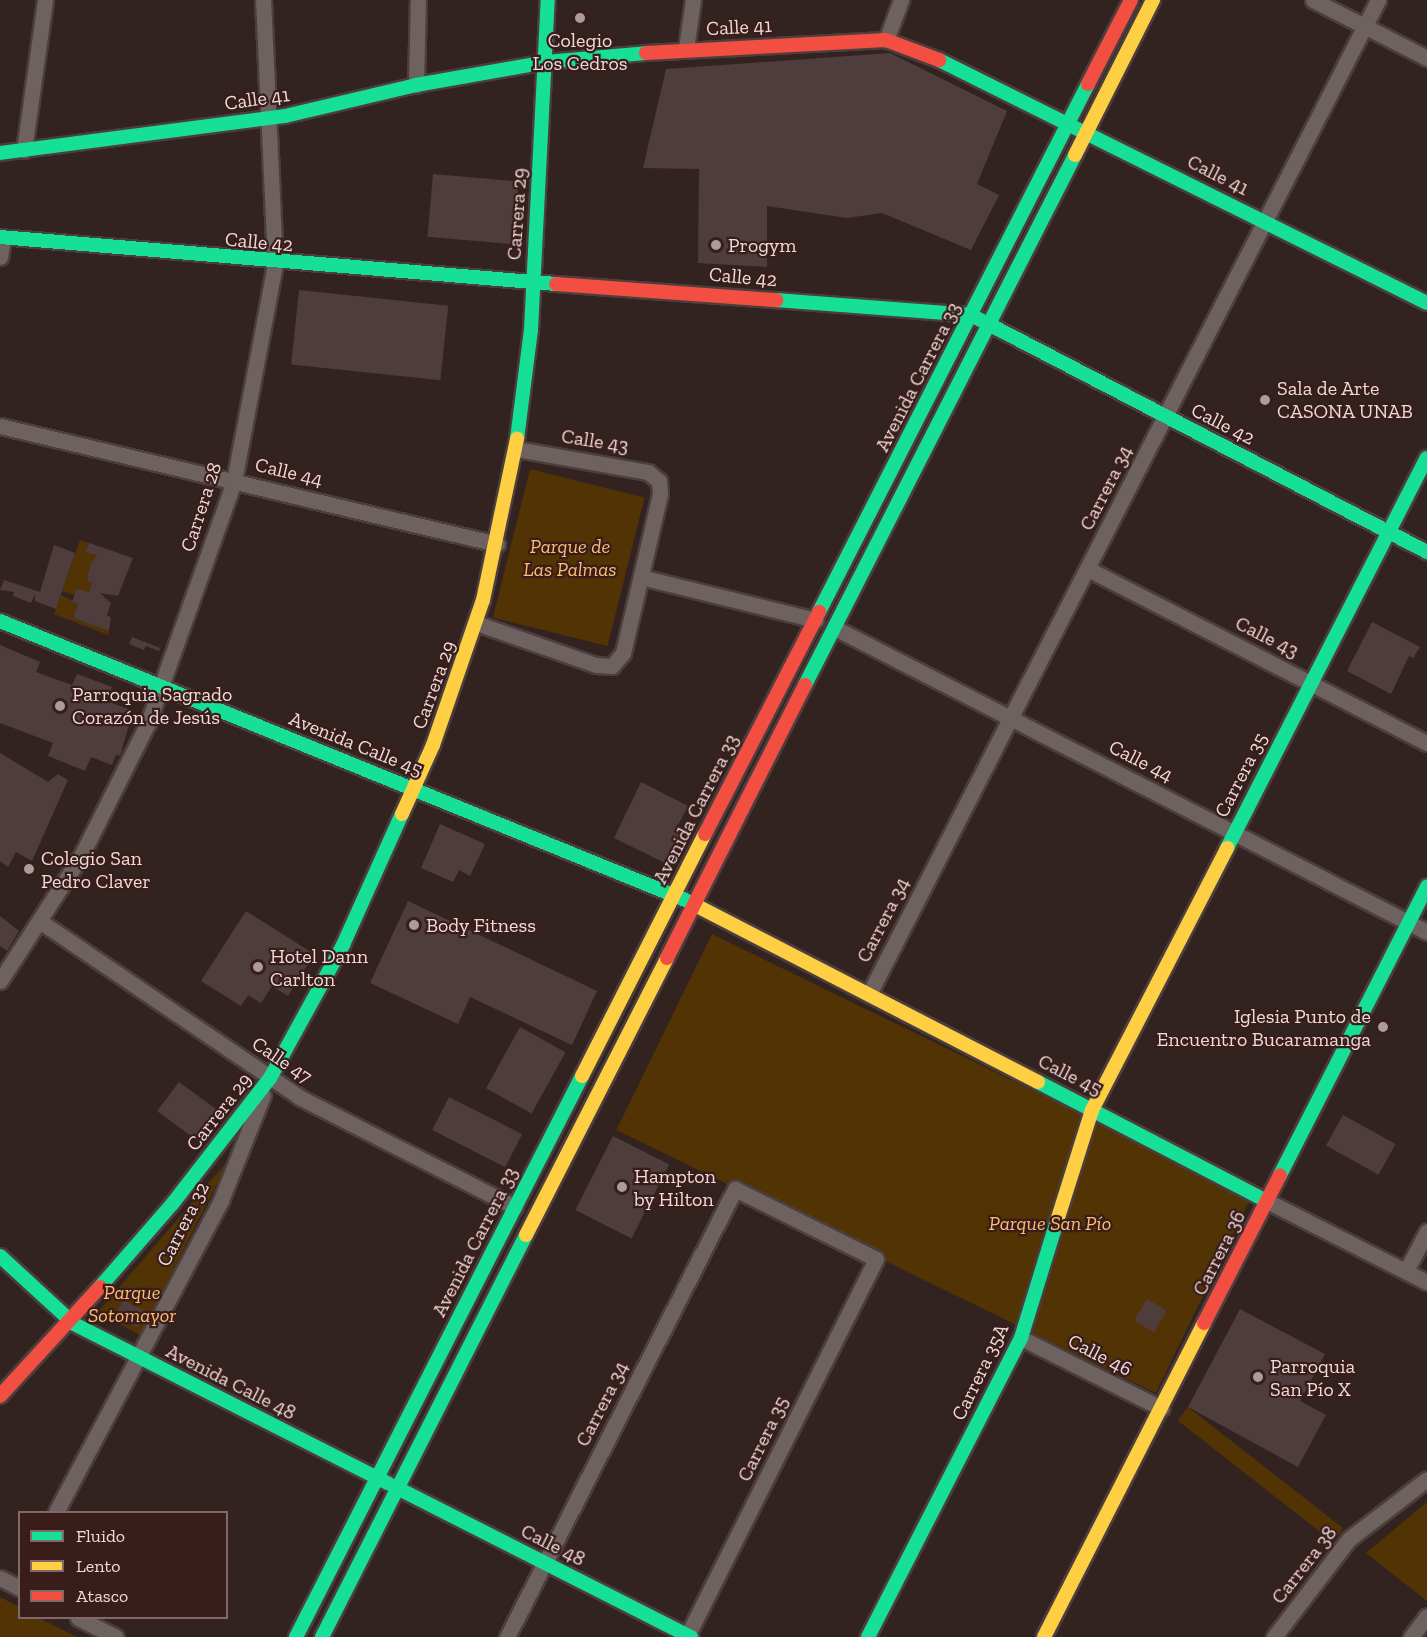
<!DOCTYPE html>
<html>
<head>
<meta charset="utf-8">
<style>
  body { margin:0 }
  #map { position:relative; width:1427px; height:1637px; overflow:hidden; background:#322321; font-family:"Zilla Slab",serif }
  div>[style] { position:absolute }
  .green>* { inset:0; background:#523304; transform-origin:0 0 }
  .building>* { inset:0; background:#4f3d3e; transform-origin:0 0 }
  .roads { filter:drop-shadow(2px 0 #4c3e3d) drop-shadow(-2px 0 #4c3e3d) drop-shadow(0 2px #4c3e3d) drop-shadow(0 -2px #4c3e3d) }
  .street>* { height:15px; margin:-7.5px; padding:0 7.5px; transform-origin:7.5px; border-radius:7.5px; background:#6e6261 }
  .fast>* { height:14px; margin:-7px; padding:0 7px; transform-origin:7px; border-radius:7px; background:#16e098 }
  .slow>* { height:14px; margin:-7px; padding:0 7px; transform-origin:7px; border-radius:7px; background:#ffcf43 }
  .jam>* { height:14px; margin:-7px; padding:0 7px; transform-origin:7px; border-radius:7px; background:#f24e42 }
  .dots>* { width:16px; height:16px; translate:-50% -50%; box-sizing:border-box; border:3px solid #381d1b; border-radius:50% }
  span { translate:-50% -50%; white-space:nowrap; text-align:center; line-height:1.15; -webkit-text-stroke:4.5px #381d1b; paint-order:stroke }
  .street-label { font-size:20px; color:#eedbd9 }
  .poi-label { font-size:20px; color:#eedbd9 }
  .left { translate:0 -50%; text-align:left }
  .right { translate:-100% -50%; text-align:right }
  .park-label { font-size:20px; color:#febe72; font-style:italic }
  .legend { position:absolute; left:18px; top:1511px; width:210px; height:108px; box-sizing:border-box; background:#381d1b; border:2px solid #816967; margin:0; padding:8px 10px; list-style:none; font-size:18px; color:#eedbd9 }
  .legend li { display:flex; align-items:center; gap:12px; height:30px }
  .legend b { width:30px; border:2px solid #816967 }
</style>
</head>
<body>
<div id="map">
  <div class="green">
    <div style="left:530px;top:469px;width:118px;height:153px;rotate:14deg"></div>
    <div style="clip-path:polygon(80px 540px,89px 543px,85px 553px,97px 555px,87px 580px,92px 583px,89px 592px,78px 588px,75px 595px,62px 591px)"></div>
    <div style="clip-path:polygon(61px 595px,78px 604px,73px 618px,109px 631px,108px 635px,54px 614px)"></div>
    <div style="left:712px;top:934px;width:600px;height:218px;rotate:26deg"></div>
    <div style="clip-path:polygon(230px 1158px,140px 1335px,98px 1312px)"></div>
    <div style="left:1188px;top:1407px;width:197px;height:17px;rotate:38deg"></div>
    <div style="clip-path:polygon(1427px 1502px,1427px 1601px,1366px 1553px)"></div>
    <div style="clip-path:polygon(0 1597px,19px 1607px,20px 1618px,39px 1618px,77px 1637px,0 1637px)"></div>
  </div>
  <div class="building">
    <div style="clip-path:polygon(890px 53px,1007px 111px,977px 184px,999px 195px,971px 250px,882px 213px,847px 218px,767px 206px,767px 267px,698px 263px,699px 169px,643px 168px,666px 69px)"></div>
    <div style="left:433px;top:174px;width:86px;height:63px;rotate:5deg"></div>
    <div style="left:299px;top:290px;width:150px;height:75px;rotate:6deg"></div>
    <div style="clip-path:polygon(89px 543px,133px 558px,118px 596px,100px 593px,111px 603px,107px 615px,111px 618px,109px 631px,73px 618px,78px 604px,72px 602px,77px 588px,89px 592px,92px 583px,87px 580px,90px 566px,97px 555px,85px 553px)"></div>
    <div style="clip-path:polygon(54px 545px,75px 553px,56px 609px,35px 601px,35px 594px,31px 603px,13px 596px,14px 592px,0 590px,4px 580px,40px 592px)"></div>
    <div style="clip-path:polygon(1372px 622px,1420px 647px,1413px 658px,1409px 656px,1391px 694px,1347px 671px)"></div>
    <div style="clip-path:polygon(132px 637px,160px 648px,159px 651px,146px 646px,144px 650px,129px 644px)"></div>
    <div style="clip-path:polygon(0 645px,40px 662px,36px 672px,72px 685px,77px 674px,112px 687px,107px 701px,133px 711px,120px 756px,116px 755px,112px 765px,91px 757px,85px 771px,48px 756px,53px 743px,0 723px)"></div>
    <div style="clip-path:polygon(0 753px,48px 782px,58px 774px,68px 780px,32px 861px,16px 852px,8px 867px,0 861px)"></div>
    <div style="clip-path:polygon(641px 782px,688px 806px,676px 829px,683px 832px,667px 864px,614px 838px)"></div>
    <div style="clip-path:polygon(440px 824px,485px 844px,470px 876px,459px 870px,453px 882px,421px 868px)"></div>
    <div style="clip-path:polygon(408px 901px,597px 991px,572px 1045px,470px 997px,458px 1024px,370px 983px)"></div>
    <div style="clip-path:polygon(246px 911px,314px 954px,288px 996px,272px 986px,261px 1003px,248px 995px,241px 1006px,201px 981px)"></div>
    <div style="clip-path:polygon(0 916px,19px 931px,7px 951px,0 946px)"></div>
    <div style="left:520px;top:1027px;width:52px;height:70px;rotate:29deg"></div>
    <div style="clip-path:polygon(179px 1082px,216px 1109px,214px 1120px,199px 1142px,157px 1111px)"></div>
    <div style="left:449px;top:1097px;width:82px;height:37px;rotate:27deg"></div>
    <div style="left:1343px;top:1115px;width:60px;height:35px;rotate:29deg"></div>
    <div style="left:613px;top:1136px;width:63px;height:83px;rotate:27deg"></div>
    <div style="left:1147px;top:1299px;width:23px;height:25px;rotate:31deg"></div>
    <div style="left:123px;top:1300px;width:25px;height:18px;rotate:27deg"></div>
    <div style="clip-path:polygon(1240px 1309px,1325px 1354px,1300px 1401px,1326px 1415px,1298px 1467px,1188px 1407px)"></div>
  </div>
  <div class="roads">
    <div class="street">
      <div style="left:1313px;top:0;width:128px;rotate:27deg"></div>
      <div style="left:886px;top:40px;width:43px;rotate:-69.4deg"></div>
      <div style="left:686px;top:49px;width:49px;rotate:-81.9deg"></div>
      <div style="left:416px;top:85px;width:85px;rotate:-88.7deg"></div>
      <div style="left:24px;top:150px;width:151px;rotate:-82deg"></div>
      <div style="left:0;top:257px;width:19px;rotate:-81deg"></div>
      <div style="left:0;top:426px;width:511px;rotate:13.36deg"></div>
      <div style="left:1088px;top:569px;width:381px;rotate:27.2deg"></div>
      <div style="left:641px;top:577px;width:180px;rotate:13.8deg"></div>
      <div style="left:476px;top:623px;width:127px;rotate:19.3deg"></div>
      <div style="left:596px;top:665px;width:16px;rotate:4deg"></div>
      <div style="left:612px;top:666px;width:17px;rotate:-50deg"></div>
      <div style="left:623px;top:653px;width:163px;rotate:-76.9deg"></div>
      <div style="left:660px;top:494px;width:13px;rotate:-94deg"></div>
      <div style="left:659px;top:481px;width:14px;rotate:-141deg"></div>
      <div style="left:648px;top:472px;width:134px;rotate:-170.1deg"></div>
      <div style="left:835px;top:628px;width:665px;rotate:27.18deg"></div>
      <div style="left:41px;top:922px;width:312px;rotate:34.1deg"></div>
      <div style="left:299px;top:1097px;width:242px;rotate:27deg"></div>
      <div style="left:0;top:981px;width:149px;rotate:-57.1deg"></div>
      <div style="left:81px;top:856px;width:149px;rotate:-63.3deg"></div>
      <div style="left:148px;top:723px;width:257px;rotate:-70.4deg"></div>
      <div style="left:234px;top:481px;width:222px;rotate:-79.3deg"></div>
      <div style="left:275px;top:263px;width:263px;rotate:-92.6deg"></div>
      <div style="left:869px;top:994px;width:1117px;rotate:-62.88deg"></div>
      <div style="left:1267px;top:1201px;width:179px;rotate:26.9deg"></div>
      <div style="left:1406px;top:1271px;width:45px;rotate:-62.3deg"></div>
      <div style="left:1021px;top:1338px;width:157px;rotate:26.6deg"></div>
      <div style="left:56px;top:1512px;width:353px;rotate:-62.1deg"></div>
      <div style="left:221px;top:1200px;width:113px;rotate:-68.2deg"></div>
      <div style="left:0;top:1578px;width:22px;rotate:27deg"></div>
      <div style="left:78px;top:1618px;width:42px;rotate:26.6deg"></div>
      <div style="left:507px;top:1637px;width:503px;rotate:-63.03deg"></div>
      <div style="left:735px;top:1189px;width:157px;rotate:26.4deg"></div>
      <div style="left:876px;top:1259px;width:423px;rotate:116.6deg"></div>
      <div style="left:1274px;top:1637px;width:123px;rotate:-52.6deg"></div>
      <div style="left:1349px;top:1539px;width:98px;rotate:-37.6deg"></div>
      <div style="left:1411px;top:1637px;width:26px;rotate:-53deg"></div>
    </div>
    <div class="fast">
      <div style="left:939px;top:60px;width:545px;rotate:26.47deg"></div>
      <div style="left:0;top:153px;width:287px;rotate:-7.4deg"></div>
      <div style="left:285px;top:116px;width:135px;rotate:-13.3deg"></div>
      <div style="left:416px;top:85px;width:132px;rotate:-10deg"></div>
      <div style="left:546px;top:62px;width:100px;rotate:-5.1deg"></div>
      <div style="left:0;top:237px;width:558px;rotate:4.83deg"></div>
      <div style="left:776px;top:300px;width:196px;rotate:4.4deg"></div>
      <div style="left:971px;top:315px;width:514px;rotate:27.46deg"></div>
      <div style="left:517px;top:439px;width:110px;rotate:-82.7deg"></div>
      <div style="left:531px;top:330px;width:330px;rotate:-87.1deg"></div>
      <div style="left:819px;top:612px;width:593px;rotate:-63deg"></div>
      <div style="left:0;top:621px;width:743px;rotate:22.15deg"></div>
      <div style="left:805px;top:685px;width:595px;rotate:-63deg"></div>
      <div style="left:1227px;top:848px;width:438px;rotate:-62.9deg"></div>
      <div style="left:1038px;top:1082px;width:258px;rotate:27.5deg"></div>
      <div style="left:1280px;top:1175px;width:324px;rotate:-63deg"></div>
      <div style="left:0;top:1256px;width:100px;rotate:42.6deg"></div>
      <div style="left:74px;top:1324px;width:353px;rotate:26.9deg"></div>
      <div style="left:100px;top:1287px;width:111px;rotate:-49deg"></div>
      <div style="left:173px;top:1203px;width:158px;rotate:-52.2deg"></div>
      <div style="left:270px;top:1078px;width:152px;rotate:-61.2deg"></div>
      <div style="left:343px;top:945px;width:144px;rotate:-65.8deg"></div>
      <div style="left:397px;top:1488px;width:330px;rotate:26.9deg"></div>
      <div style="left:296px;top:1637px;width:630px;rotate:-62.99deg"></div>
      <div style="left:322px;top:1637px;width:451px;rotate:-63.1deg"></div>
      <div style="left:868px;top:1637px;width:336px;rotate:-62.9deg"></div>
      <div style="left:1021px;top:1338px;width:122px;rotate:-72.9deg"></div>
    </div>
    <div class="slow">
      <div style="left:1075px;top:155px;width:174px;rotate:-63.3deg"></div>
      <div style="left:402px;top:814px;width:76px;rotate:-65.8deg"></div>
      <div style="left:433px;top:745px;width:153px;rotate:-71deg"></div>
      <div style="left:483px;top:600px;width:165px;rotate:-78.1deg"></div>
      <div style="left:695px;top:905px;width:386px;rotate:27.3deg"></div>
      <div style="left:582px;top:1076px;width:271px;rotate:-63.1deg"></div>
      <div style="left:1057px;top:1221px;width:116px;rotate:-72.5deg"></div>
      <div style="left:1092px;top:1110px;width:295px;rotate:-62.7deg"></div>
      <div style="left:526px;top:1235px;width:311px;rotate:-63deg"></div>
      <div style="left:1044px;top:1637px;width:352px;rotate:-63deg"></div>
    </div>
    <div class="jam">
      <div style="left:646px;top:53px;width:240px;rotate:-3.1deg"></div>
      <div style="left:886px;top:40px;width:57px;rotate:20.7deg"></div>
      <div style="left:1088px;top:84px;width:94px;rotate:-62.9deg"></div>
      <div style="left:556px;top:284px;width:221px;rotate:4.2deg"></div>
      <div style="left:705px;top:834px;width:250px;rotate:-62.8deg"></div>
      <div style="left:667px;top:958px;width:306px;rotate:-63.2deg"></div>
      <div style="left:1204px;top:1323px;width:166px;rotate:-62.8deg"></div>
      <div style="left:0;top:1396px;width:148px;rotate:-47.5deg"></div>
    </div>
  </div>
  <div class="dots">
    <div style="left:580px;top:18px;background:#ac9b99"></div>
    <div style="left:716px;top:245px;background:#ac9b99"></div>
    <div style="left:1265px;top:400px;background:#ac9b99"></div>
    <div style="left:60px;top:706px;background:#ac9b99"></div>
    <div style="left:29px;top:869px;background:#ac9b99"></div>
    <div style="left:414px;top:925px;background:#ac9b99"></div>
    <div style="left:258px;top:967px;background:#ac9b99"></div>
    <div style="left:1383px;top:1027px;background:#ac9b99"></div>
    <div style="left:622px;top:1187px;background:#ac9b99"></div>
    <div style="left:1258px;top:1377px;background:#ac9b99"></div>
  </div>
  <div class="street-label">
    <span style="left:739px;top:27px;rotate:-3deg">Calle 41</span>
    <span style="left:257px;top:99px;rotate:-8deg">Calle 41</span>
    <span style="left:1218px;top:175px;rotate:27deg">Calle 41</span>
    <span style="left:517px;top:214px;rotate:-86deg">Carrera 29</span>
    <span style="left:259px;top:242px;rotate:5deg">Calle 42</span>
    <span style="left:743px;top:277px;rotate:5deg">Calle 42</span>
    <span style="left:918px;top:377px;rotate:-63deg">Avenida Carrera 33</span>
    <span style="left:1223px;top:424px;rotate:27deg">Calle 42</span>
    <span style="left:595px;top:441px;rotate:9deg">Calle 43</span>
    <span style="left:289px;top:472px;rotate:13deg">Calle 44</span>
    <span style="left:1106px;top:488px;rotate:-63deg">Carrera 34</span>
    <span style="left:201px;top:507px;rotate:-72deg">Carrera 28</span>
    <span style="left:1267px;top:637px;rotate:27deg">Calle 43</span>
    <span style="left:434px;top:685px;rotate:-70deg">Carrera 29</span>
    <span style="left:356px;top:744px;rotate:22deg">Avenida Calle 45</span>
    <span style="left:1141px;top:761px;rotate:27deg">Calle 44</span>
    <span style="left:1241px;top:775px;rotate:-63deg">Carrera 35</span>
    <span style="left:696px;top:809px;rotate:-63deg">Avenida Carrera 33</span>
    <span style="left:883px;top:920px;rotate:-63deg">Carrera 34</span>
    <span style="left:282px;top:1060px;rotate:34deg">Calle 47</span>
    <span style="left:1070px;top:1075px;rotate:27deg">Calle 45</span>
    <span style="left:219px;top:1112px;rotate:-52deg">Carrera 29</span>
    <span style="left:183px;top:1224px;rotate:-63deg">Carrera 32</span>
    <span style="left:475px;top:1242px;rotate:-63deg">Avenida Carrera 33</span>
    <span style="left:1219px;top:1253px;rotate:-63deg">Carrera 36</span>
    <span style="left:1100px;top:1355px;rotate:27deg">Calle 46</span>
    <span style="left:980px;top:1372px;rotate:-64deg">Carrera 35A</span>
    <span style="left:231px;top:1382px;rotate:27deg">Avenida Calle 48</span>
    <span style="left:602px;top:1404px;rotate:-63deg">Carrera 34</span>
    <span style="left:763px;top:1439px;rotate:-64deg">Carrera 35</span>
    <span style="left:553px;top:1545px;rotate:27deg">Calle 48</span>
    <span style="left:1304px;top:1565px;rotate:-52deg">Carrera 38</span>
  </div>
  <div class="poi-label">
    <span style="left:580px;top:52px">Colegio<br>Los Cedros</span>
    <span class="left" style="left:728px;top:245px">Progym</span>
    <span class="left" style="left:1277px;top:400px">Sala de Arte<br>CASONA UNAB</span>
    <span class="left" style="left:72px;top:706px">Parroquia Sagrado<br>Corazón de Jesús</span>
    <span class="left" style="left:41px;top:870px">Colegio San<br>Pedro Claver</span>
    <span class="left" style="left:426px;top:925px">Body Fitness</span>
    <span class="left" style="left:270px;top:968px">Hotel Dann<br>Carlton</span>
    <span class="right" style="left:1371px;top:1028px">Iglesia Punto de<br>Encuentro Bucaramanga</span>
    <span class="left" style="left:634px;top:1188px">Hampton<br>by Hilton</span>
    <span class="left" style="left:1270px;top:1378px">Parroquia<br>San Pío X</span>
  </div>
  <div class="park-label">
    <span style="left:570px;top:558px">Parque de<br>Las Palmas</span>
    <span style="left:1050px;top:1223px">Parque San Pío</span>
    <span style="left:132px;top:1304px">Parque<br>Sotomayor</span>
  </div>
  <ul class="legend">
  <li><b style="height:8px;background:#16e098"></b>Fluido</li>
  <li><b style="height:8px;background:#ffcf43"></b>Lento</li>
  <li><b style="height:8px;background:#f24e42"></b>Atasco</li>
  </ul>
</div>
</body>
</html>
